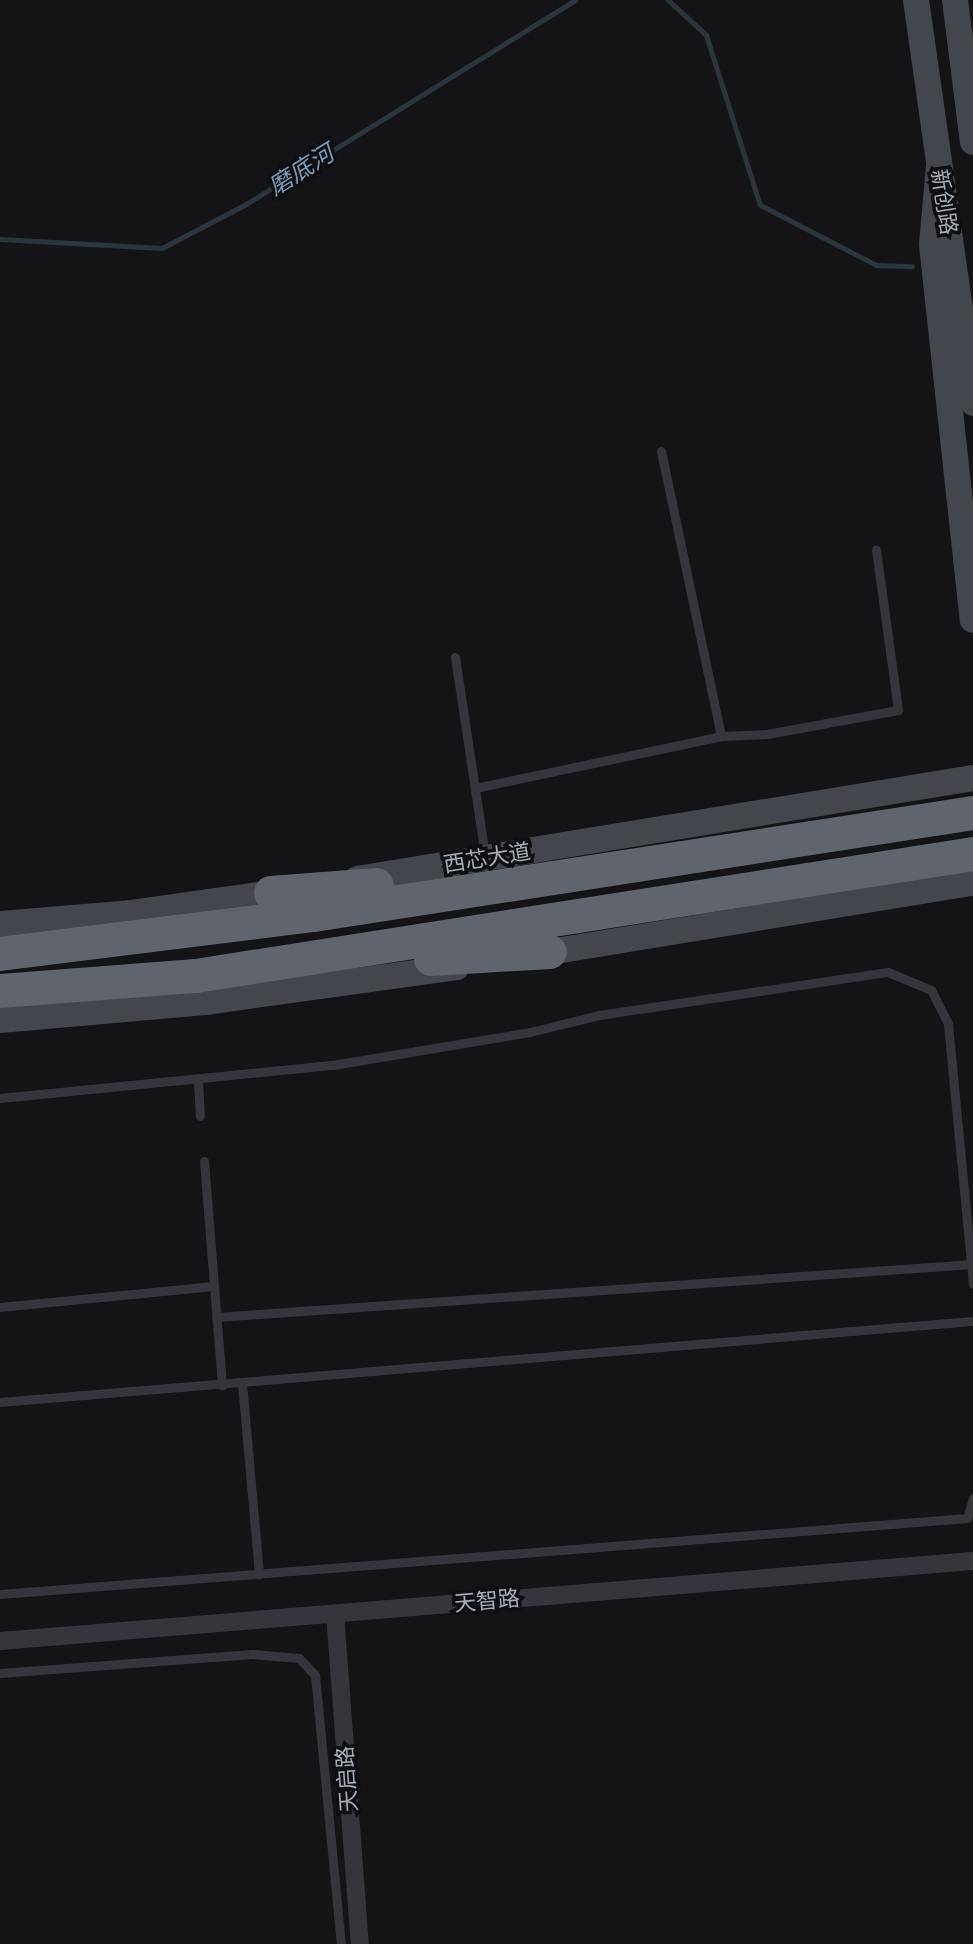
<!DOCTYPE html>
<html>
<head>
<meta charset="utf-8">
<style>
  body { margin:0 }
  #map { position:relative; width:973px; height:1944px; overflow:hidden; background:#141416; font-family:"Public Sans","Noto Sans SC",sans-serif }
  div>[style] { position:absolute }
  .stream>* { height:5px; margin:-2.5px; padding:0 2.5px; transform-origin:2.5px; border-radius:2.5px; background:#29353b }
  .lane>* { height:9px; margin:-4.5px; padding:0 4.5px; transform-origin:4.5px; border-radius:4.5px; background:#35363c }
  .street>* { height:18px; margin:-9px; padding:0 9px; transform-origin:9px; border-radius:9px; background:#35363c }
  .secondary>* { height:26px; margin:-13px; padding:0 13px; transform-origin:13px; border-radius:13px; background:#43464c }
  .highway>* { height:34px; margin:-17px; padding:0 17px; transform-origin:17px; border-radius:17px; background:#60656d }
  span { translate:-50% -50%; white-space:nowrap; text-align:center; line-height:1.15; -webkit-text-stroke:7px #0f0f11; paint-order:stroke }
  .street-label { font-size:22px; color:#a4acb8 }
  .water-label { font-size:24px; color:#789eb7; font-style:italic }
</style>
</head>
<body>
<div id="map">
  <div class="stream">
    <div style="left:668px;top:0;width:52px;rotate:42.6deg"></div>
    <div style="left:706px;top:35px;width:178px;rotate:72.4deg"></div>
    <div style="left:760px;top:205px;width:131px;rotate:27.3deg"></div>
    <div style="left:876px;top:265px;width:36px;rotate:2deg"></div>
    <div style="left:0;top:239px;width:162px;rotate:3.2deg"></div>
    <div style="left:162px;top:248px;width:95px;rotate:-27.6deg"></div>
    <div style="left:246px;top:204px;width:387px;rotate:-31.8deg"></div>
  </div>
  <div class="lane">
    <div style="left:661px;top:451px;width:291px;rotate:78.1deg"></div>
    <div style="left:455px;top:657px;width:200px;rotate:81.4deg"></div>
    <div style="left:475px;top:788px;width:251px;rotate:-11.9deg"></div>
    <div style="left:721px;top:736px;width:46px;rotate:-2.5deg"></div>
    <div style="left:767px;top:734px;width:133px;rotate:-10.4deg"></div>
    <div style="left:898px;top:710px;width:162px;rotate:-97.8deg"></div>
    <div style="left:198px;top:1080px;width:36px;rotate:87deg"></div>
    <div style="left:0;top:1098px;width:335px;rotate:-5.7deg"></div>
    <div style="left:333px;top:1065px;width:200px;rotate:-9.5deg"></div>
    <div style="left:530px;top:1032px;width:71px;rotate:-13.8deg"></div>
    <div style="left:599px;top:1015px;width:292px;rotate:-8.5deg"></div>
    <div style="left:888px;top:972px;width:47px;rotate:22.7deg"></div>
    <div style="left:931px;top:990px;width:38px;rotate:63deg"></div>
    <div style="left:948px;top:1024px;width:261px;rotate:84.5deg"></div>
    <div style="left:204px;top:1161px;width:225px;rotate:85.4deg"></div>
    <div style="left:0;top:1307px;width:215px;rotate:-5.6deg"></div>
    <div style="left:216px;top:1317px;width:759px;rotate:-4deg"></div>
    <div style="left:242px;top:1383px;width:192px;rotate:84.9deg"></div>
    <div style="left:0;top:1402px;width:976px;rotate:-4.76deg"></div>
    <div style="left:0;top:1594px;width:970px;rotate:-4.49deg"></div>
    <div style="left:967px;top:1518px;width:21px;rotate:-73deg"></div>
    <div style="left:0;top:1673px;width:253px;rotate:-4.3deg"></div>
    <div style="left:252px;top:1654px;width:47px;rotate:4.9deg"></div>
    <div style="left:299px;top:1658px;width:23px;rotate:47deg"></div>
    <div style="left:315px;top:1675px;width:270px;rotate:84.5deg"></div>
  </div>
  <div class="street">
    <div style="left:335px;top:1614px;width:331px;rotate:85.7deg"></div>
    <div style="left:0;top:1641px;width:976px;rotate:-4.7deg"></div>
  </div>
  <div class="secondary">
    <div style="left:916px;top:0;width:407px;rotate:81.9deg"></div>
    <div style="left:955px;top:0;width:143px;rotate:82.8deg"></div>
    <div style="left:939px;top:166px;width:79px;rotate:95.1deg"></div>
    <div style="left:932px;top:245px;width:377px;rotate:83.8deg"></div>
    <div style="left:357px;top:879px;width:624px;rotate:-9.31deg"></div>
    <div style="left:0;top:924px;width:130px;rotate:-4.8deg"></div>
    <div style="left:130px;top:913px;width:159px;rotate:-8deg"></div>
    <div style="left:531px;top:955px;width:448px;rotate:-9.3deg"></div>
    <div style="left:0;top:1020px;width:206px;rotate:-5deg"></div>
    <div style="left:205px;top:1002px;width:254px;rotate:-7.9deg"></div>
  </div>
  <div class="highway">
    <div style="left:271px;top:893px;width:106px;rotate:-4.3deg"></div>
    <div style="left:0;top:954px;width:316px;rotate:-7.1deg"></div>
    <div style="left:314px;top:915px;width:667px;rotate:-8.8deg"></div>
    <div style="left:431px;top:959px;width:119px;rotate:-3.4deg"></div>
    <div style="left:0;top:991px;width:197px;rotate:-4.4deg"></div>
    <div style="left:196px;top:976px;width:787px;rotate:-8.92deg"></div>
  </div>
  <div class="street-label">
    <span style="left:944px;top:202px;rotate:81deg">新创路</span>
    <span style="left:487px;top:858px;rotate:-9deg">西芯大道</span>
    <span style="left:487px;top:1601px;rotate:-5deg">天智路</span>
    <span style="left:347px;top:1779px;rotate:-94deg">天启路</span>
  </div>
  <div class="water-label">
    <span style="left:301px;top:170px;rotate:-32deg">磨底河</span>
  </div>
</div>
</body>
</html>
